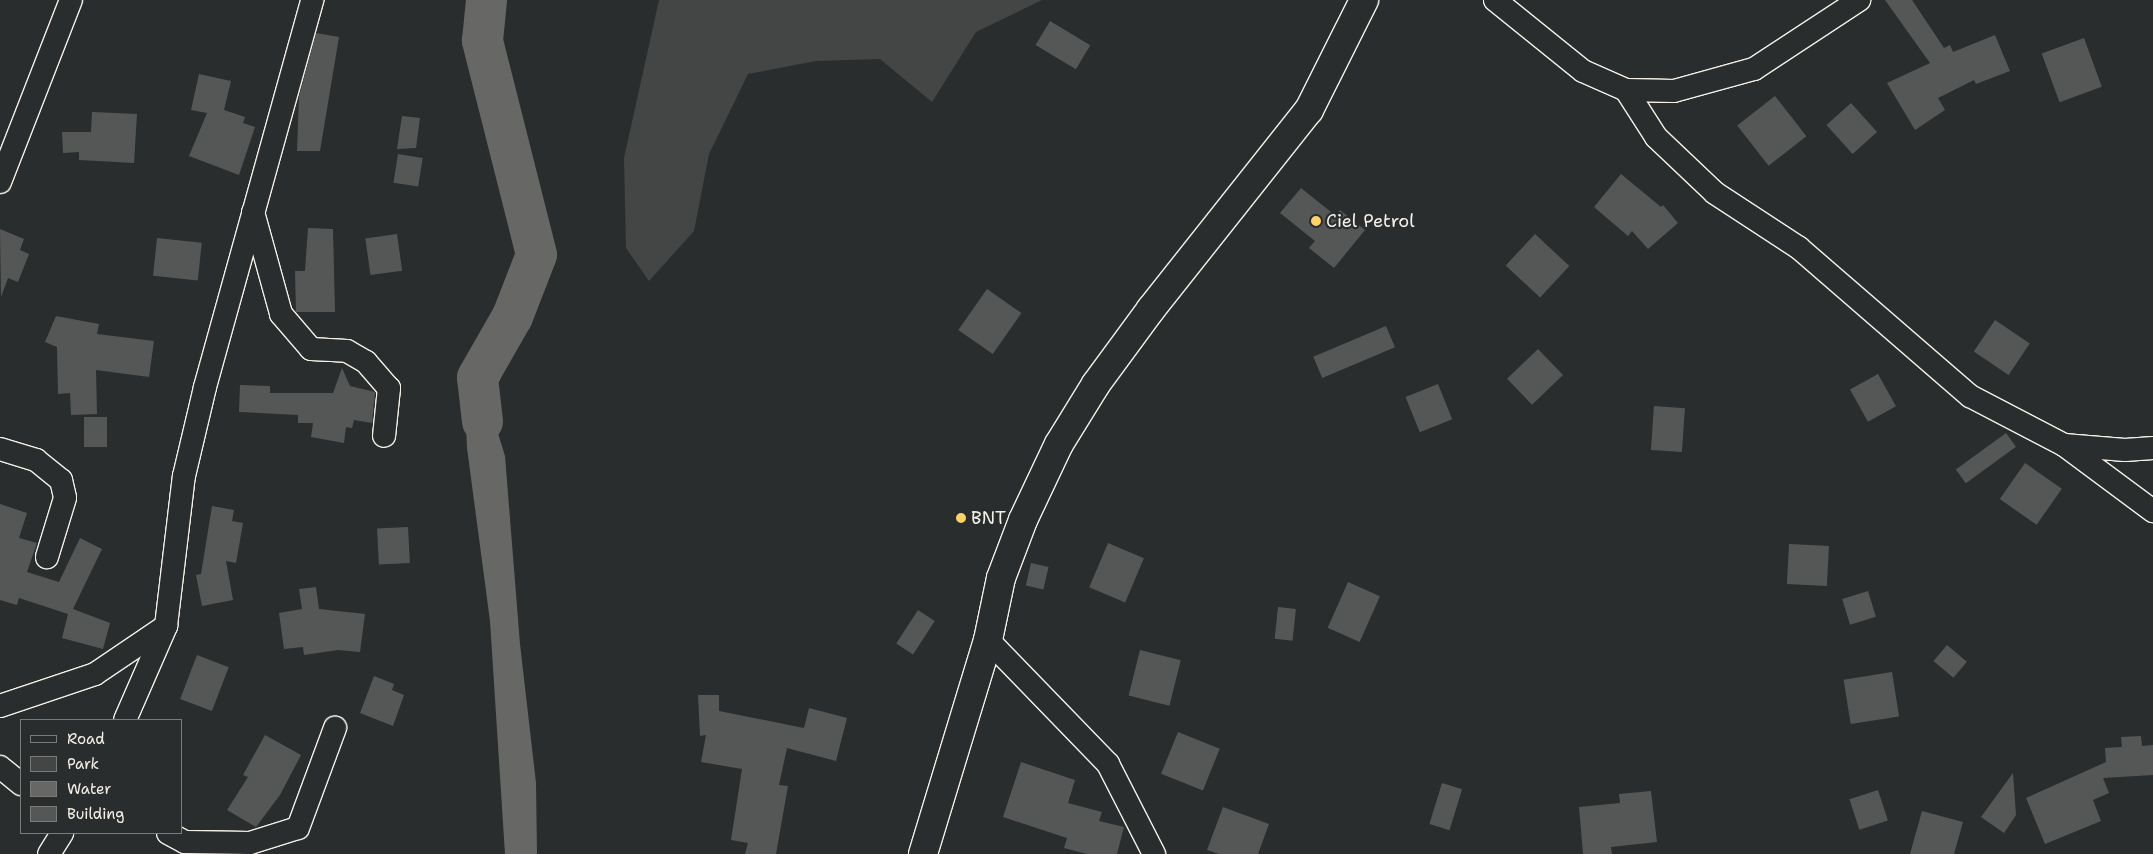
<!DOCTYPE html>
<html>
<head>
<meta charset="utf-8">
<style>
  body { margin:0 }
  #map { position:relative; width:2153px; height:854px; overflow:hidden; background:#2a2d2e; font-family:"Shantell Sans",sans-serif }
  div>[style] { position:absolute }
  .green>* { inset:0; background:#444645 }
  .water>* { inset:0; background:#676866 }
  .river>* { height:41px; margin:-20.5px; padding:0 20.5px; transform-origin:20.5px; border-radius:20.5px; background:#676866 }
  .building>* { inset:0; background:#555756; transform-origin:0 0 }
  .roads { filter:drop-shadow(1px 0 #f4f1e8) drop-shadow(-1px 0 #f4f1e8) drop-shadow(0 1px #f4f1e8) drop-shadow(0 -1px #f4f1e8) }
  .minor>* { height:22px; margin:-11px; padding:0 11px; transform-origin:11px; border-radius:11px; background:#2a2d2e }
  .highway>* { height:28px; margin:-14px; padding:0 14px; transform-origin:14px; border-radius:14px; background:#2a2d2e }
  .dots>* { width:14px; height:14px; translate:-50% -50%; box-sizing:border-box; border:2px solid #2a2d2e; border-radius:50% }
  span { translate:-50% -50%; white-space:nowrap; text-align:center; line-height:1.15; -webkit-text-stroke:4.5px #2a2d2e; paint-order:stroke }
  .poi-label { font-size:18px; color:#f4f1e8 }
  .left { translate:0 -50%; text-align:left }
  .legend { position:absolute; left:20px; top:719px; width:162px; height:115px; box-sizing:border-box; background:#2a2d2e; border:1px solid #7b7b78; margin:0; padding:6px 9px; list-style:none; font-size:15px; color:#f4f1e8 }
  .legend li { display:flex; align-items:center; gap:10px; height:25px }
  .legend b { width:25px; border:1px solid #7b7b78 }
</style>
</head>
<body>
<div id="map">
  <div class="green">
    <div style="clip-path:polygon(659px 0,1042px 0,976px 32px,932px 102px,880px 59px,816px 61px,748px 74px,709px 154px,694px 231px,649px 281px,626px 248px,624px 158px)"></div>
  </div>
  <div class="water">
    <div style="clip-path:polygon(469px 362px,503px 373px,489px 404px,505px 456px,520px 644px,536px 783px,537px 854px,505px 854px,490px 621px,467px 448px,465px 404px)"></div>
  </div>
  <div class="river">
    <div style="left:482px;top:421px;width:44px;rotate:-96.5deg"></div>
    <div style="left:477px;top:377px;width:70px;rotate:-60.2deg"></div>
    <div style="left:512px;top:316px;width:66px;rotate:-68.8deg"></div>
    <div style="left:536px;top:254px;width:221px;rotate:-104.2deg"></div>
    <div style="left:482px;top:40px;width:40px;rotate:-84.3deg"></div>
  </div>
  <div class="building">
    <div style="clip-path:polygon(1885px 0,1912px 0,1944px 48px,1950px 45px,1953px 52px,1995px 35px,2010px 71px,1976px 84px,1974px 80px,1938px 98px,1945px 110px,1915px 130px,1887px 83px,1930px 63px)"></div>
    <div style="left:1050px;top:21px;width:47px;height:28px;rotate:31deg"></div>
    <div style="clip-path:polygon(316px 33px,339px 37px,320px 151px,297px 151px,299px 96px)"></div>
    <div style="left:2084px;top:38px;width:52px;height:45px;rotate:70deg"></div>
    <div style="clip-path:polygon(199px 74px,231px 81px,224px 110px,245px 117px,243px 123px,255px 127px,239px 175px,189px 156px,207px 113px,191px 110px)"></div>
    <div style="left:1775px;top:96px;width:51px;height:48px;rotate:52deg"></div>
    <div style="left:1851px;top:103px;width:39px;height:33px;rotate:48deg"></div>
    <div style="clip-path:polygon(92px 112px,137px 114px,134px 163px,79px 160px,79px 152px,63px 153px,62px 132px,91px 132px)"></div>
    <div style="clip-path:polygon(402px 116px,420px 118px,416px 148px,397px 149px)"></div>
    <div style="left:398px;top:154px;width:25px;height:29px;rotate:9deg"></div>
    <div style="clip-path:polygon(1621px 174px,1661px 207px,1663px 205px,1678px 223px,1648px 249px,1632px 231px,1628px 236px,1594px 207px)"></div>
    <div style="clip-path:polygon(1301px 188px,1336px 216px,1340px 210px,1365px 230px,1334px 268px,1309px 248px,1315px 241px,1280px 213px)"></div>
    <div style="clip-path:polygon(308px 228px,333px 229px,335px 312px,296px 312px,295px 271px,305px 271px)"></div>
    <div style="clip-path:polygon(0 229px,24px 239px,20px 250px,29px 254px,18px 282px,8px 278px,1px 297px)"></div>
    <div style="left:397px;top:234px;width:37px;height:32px;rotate:82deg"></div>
    <div style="left:1535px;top:234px;width:47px;height:43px;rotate:43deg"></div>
    <div style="left:157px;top:238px;width:45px;height:38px;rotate:6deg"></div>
    <div style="left:987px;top:289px;width:42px;height:50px;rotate:35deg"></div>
    <div style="clip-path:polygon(56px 316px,99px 324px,97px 334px,154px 341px,149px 377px,96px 370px,97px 414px,71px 415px,70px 393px,58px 394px,57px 347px,45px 342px)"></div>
    <div style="left:1995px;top:320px;width:42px;height:38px;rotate:34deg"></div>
    <div style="left:1386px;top:326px;width:23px;height:79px;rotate:67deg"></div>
    <div style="left:1538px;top:349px;width:36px;height:43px;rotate:46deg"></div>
    <div style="clip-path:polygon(342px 368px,350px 386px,375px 392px,372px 423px,354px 420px,352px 428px,346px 427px,344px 443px,311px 437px,313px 423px,298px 423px,298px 415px,239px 412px,240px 385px,270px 386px,270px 393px,333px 393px)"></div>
    <div style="left:1878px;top:374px;width:37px;height:32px;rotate:61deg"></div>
    <div style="left:1438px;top:384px;width:38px;height:35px;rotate:68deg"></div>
    <div style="left:1654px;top:406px;width:31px;height:44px;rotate:4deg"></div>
    <div style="left:84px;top:417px;width:23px;height:30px"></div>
    <div style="left:2006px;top:433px;width:17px;height:62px;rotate:54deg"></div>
    <div style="left:2025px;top:463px;width:45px;height:44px;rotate:35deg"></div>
    <div style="clip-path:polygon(0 504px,27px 513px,19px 538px,37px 543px,27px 572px,59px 582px,80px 538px,102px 549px,73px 609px,110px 623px,103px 649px,62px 638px,68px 614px,19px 598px,17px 605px,0 600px)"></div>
    <div style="clip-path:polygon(212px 506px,234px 510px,232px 521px,243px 523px,236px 563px,226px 561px,233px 600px,202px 606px,196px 575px,201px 574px)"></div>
    <div style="left:408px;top:527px;width:36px;height:31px;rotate:87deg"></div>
    <div style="left:1108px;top:543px;width:39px;height:48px;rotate:23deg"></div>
    <div style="left:1789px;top:544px;width:40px;height:40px;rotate:3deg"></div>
    <div style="left:1031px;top:563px;width:18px;height:23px;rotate:13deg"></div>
    <div style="left:1348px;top:582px;width:35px;height:50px;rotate:24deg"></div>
    <div style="clip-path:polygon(316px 587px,319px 609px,365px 614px,360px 652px,338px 650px,304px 655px,303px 647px,284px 649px,279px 613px,302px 609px,299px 589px)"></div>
    <div style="left:1868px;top:591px;width:27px;height:27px;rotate:73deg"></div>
    <div style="left:1278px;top:607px;width:18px;height:32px;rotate:6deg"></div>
    <div style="left:918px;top:610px;width:20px;height:40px;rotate:33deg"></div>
    <div style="left:1947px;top:645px;width:26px;height:21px;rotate:40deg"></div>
    <div style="left:1140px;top:650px;width:42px;height:47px;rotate:14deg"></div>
    <div style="left:197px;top:655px;width:34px;height:47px;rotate:21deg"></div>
    <div style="left:1892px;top:672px;width:45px;height:49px;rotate:81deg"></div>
    <div style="clip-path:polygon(374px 676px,394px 684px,392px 690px,404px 695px,393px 726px,360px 713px)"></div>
    <div style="clip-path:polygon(698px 695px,719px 695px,719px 711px,804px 728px,809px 708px,847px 718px,836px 761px,787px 748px,779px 785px,788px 786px,776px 854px,745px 854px,748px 843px,731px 840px,742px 769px,701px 762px,706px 735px,700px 736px)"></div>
    <div style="left:1178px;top:732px;width:45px;height:45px;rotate:22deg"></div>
    <div style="clip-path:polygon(265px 735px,301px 755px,280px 795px,256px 827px,227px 810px,248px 777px,243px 775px)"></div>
    <div style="clip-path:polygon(2141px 736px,2142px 746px,2153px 745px,2153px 775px,2103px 778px,2109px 793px,2093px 800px,2101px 821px,2045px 844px,2026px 798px,2106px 762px,2105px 748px,2122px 747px,2121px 737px)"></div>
    <div style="clip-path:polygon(1021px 762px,1075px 780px,1068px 803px,1102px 812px,1099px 821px,1124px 827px,1117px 854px,1087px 854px,1064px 848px,1067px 838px,1003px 817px)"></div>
    <div style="clip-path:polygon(2013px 773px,2016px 815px,2004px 833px,1981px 817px)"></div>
    <div style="left:1442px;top:783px;width:21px;height:43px;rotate:17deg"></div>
    <div style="left:1878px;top:790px;width:32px;height:30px;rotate:72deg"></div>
    <div style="clip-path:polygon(1651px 791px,1657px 842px,1611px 847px,1612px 854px,1583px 854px,1579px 807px,1620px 803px,1619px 794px)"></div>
    <div style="clip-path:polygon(1223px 807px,1269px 824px,1258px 854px,1219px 854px,1207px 850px)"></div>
    <div style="clip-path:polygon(1922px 811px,1963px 822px,1954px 854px,1910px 854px)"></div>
  </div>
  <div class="roads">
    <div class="minor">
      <div style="left:1495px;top:0;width:113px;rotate:38.9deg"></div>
      <div style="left:1583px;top:71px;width:47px;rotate:23.8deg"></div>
      <div style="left:1626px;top:90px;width:48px;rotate:1.2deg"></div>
      <div style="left:1674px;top:91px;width:83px;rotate:-15.4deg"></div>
      <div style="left:1754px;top:69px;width:126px;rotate:-33.3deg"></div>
      <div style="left:1626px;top:90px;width:56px;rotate:57.4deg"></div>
      <div style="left:1656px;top:137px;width:81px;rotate:43.5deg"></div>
      <div style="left:1715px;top:193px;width:100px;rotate:33.2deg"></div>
      <div style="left:1799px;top:248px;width:226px;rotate:40.9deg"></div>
      <div style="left:1970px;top:396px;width:106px;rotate:27.5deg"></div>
      <div style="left:2064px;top:445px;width:111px;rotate:36.6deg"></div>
      <div style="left:0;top:182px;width:195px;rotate:-68.7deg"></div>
      <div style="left:253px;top:212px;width:106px;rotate:74.6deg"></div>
      <div style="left:281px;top:314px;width:46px;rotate:49.4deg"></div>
      <div style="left:311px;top:349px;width:36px;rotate:3deg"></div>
      <div style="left:347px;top:351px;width:22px;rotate:30deg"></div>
      <div style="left:366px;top:362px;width:35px;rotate:49deg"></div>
      <div style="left:389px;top:388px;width:48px;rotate:95.9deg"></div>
      <div style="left:2064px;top:445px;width:61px;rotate:4.7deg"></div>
      <div style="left:2125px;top:450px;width:28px;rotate:-4deg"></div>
      <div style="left:0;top:449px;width:38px;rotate:17deg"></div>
      <div style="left:36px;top:460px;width:32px;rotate:39deg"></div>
      <div style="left:61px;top:480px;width:18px;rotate:77deg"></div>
      <div style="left:65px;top:498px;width:62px;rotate:107deg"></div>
      <div style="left:988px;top:640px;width:173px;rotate:45.9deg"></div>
      <div style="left:1108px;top:764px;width:101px;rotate:62.9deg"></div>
      <div style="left:0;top:706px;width:100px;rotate:-18.6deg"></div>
      <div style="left:95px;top:674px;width:86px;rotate:-34.1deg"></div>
      <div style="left:125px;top:720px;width:103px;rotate:-66.4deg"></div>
      <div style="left:166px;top:626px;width:151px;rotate:-83.2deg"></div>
      <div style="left:184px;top:476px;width:91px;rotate:-76.7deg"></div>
      <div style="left:205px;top:387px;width:402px;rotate:-74.5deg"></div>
      <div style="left:0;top:767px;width:27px;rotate:39deg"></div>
      <div style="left:168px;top:833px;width:19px;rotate:28deg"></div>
      <div style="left:185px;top:842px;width:65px;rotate:0.9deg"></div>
      <div style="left:250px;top:843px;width:50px;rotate:-17.4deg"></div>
      <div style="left:298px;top:828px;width:107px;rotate:-69.7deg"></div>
      <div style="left:49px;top:854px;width:25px;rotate:-58deg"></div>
    </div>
    <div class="highway">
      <div style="left:923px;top:854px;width:224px;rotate:-73.1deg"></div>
      <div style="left:988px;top:640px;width:63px;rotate:-78.2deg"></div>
      <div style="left:1001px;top:578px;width:62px;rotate:-69.2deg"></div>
      <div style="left:1023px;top:520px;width:84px;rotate:-64.7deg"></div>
      <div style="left:1059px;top:444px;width:70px;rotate:-58.3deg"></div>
      <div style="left:1096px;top:384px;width:93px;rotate:-53.7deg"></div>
      <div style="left:1151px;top:309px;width:254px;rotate:-51.6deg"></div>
      <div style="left:1309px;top:110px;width:123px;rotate:-63.4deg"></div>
    </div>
  </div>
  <div class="dots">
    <div style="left:1316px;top:221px;background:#ffd166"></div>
    <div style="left:961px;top:518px;background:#ffd166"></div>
  </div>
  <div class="poi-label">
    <span class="left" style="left:1326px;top:221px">Ciel Petrol</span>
    <span class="left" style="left:971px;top:518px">BNT</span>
  </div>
  <ul class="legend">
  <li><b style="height:6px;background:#2a2d2e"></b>Road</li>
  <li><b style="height:14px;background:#444645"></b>Park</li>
  <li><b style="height:14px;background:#676866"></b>Water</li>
  <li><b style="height:14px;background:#555756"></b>Building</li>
  </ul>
</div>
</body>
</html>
